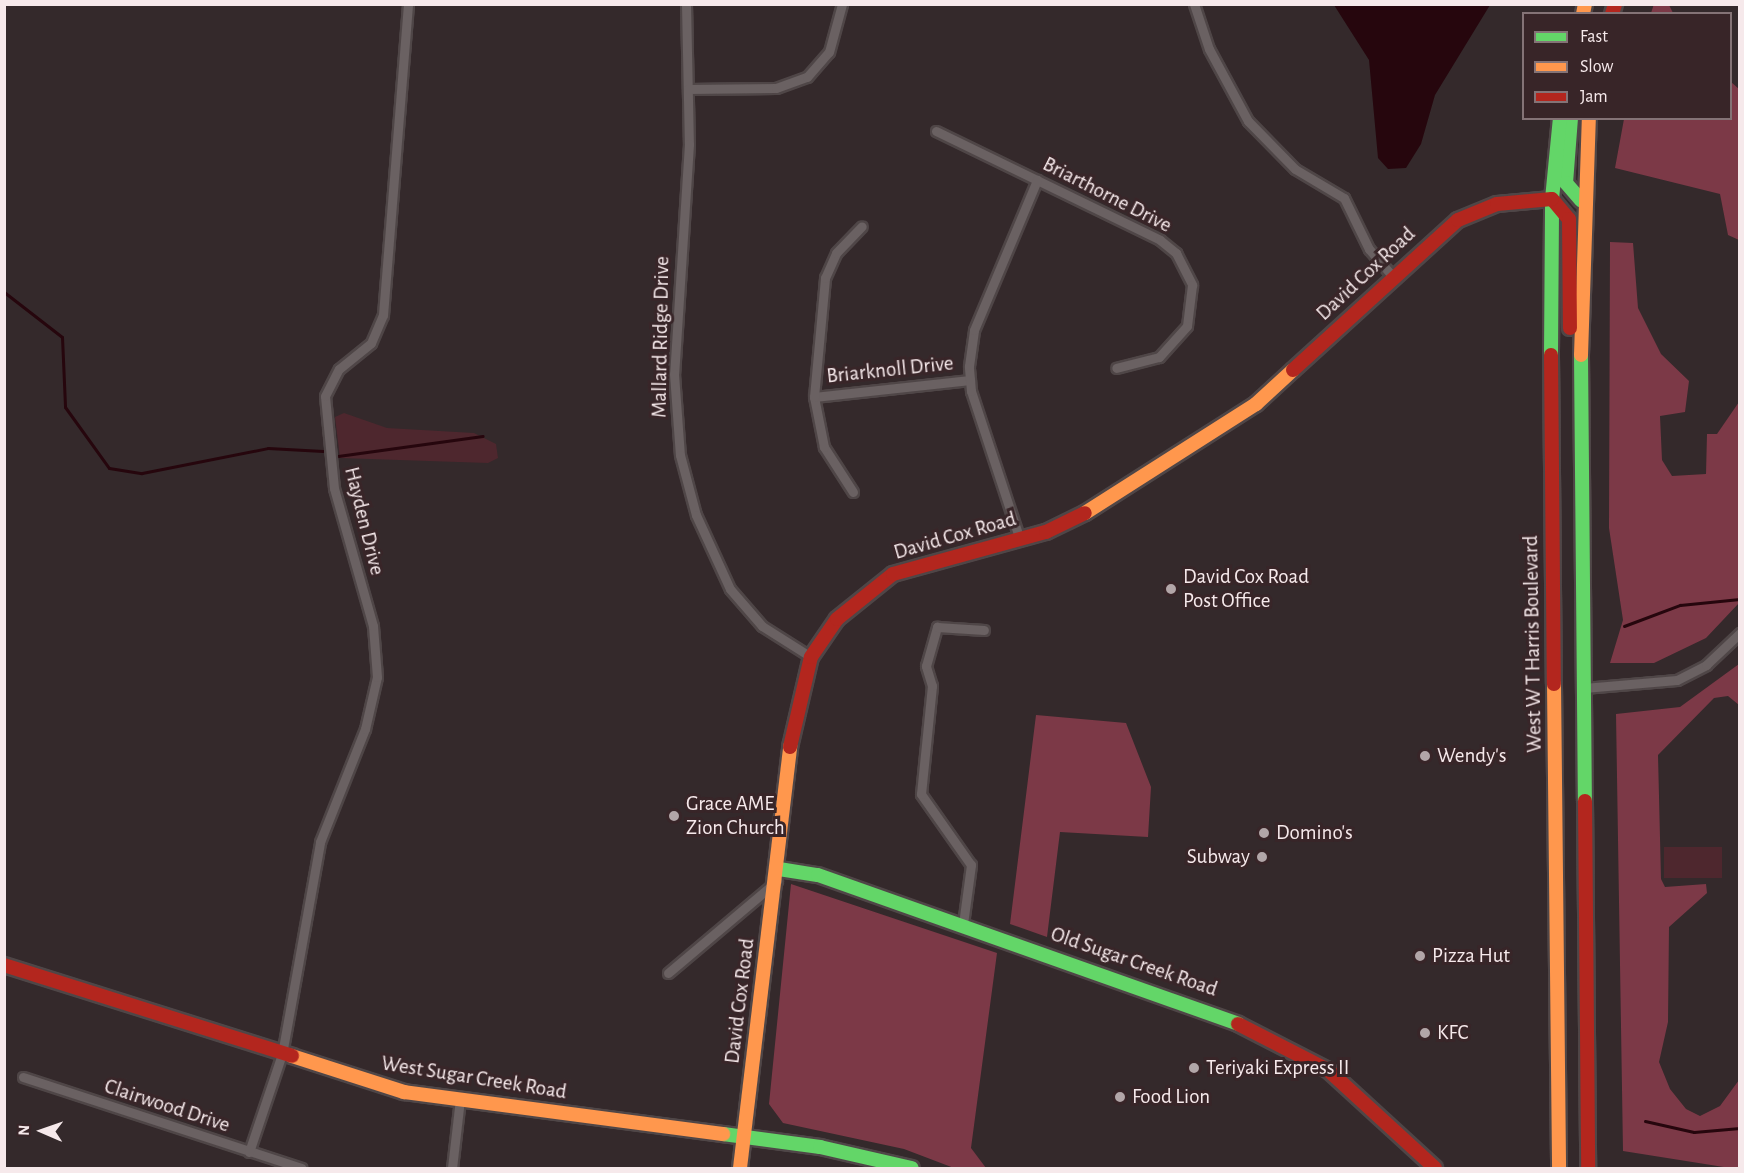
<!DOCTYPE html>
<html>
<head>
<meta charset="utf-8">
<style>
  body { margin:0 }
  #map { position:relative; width:1744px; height:1173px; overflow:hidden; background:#34292b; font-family:"Alegreya Sans",sans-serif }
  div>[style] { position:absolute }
  .green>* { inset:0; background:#4e272e; transform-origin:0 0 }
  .forest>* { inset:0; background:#7c3947 }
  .water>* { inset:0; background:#26060d }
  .stream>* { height:3px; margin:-1.5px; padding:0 1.5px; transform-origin:1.5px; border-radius:1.5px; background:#26060d }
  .roads { filter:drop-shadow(2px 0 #4f4647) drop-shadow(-2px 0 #4f4647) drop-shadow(0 2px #4f4647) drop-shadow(0 -2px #4f4647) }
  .street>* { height:9px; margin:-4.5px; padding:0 4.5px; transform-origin:4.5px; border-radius:4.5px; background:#6a6162 }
  .fast>* { height:14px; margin:-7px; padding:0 7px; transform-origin:7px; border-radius:7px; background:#63d668 }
  .slow>* { height:14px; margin:-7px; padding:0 7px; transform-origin:7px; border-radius:7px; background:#ff974d }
  .jam>* { height:14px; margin:-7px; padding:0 7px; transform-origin:7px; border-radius:7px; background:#b3261e }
  .dots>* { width:16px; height:16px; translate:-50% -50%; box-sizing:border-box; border:3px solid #382528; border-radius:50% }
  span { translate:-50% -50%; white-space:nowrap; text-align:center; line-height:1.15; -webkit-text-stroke:6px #382528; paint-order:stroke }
  .street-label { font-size:21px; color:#f6e9eb }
  .poi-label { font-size:21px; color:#f6e9eb }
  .left { translate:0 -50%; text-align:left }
  .right { translate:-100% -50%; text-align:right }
  .frame { position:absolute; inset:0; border:6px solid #f6e9eb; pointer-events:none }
  .legend { position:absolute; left:1522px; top:12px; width:210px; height:108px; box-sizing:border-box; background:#382528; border:2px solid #847376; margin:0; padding:8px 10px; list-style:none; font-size:18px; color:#f6e9eb }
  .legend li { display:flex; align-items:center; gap:12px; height:30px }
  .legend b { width:30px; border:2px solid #847376 }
  .north { position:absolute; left:12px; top:1101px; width:60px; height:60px; -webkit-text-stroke:4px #382528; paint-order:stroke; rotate:272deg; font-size:16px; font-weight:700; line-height:24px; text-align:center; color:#f6e9eb }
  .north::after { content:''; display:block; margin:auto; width:21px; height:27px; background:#f6e9eb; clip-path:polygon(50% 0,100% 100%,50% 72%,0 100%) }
</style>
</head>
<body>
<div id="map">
  <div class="green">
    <div style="clip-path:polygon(344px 413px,387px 428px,474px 433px,496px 444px,498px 458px,488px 463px,340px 458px,335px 417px)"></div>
    <div style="left:1722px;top:847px;width:31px;height:58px;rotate:90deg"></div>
  </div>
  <div class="forest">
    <div style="clip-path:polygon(1654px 4px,1669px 5px,1673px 13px,1651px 13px)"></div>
    <div style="clip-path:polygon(1731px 82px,1739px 89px,1739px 240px,1728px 235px,1720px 194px,1615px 168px,1624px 119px,1730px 118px)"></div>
    <div style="clip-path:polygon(1610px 242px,1633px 243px,1638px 308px,1661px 354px,1689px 381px,1685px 412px,1660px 416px,1662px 460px,1672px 476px,1706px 474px,1707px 434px,1717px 434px,1739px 402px,1739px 603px,1706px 638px,1654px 663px,1610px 663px,1623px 620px,1609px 528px)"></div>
    <div style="clip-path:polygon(1739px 664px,1739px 705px,1728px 696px,1714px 698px,1658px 755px,1661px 879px,1665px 887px,1706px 884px,1707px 893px,1669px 927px,1668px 1022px,1659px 1062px,1670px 1089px,1686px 1109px,1700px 1116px,1720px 1106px,1739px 1080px,1739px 1168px,1730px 1168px,1623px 1151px,1616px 714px,1680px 707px)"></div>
    <div style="clip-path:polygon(1036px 715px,1126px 723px,1151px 787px,1148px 837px,1060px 832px,1047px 937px,1010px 924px)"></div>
    <div style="clip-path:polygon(791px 884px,997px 953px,971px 1148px,986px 1168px,954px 1168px,904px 1149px,783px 1123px,769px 1104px)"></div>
  </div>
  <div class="water">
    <div style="clip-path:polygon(1334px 5px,1490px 5px,1435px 95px,1421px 144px,1406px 168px,1388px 169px,1378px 158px,1369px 60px)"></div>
  </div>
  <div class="stream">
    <div style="left:4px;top:292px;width:73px;rotate:37.8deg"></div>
    <div style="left:62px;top:337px;width:70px;rotate:87.5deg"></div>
    <div style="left:65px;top:407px;width:75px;rotate:54.2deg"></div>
    <div style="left:109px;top:468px;width:33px;rotate:9deg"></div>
    <div style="left:142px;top:473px;width:128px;rotate:-11.2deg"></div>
    <div style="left:268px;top:448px;width:55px;rotate:3.1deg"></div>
    <div style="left:338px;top:456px;width:146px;rotate:-7.9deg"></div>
    <div style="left:1624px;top:626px;width:60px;rotate:-20.6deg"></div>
    <div style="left:1680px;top:605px;width:60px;rotate:-5.7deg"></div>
    <div style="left:1645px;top:1121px;width:50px;rotate:12.7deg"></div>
    <div style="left:1694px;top:1132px;width:46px;rotate:-5deg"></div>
  </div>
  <div class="roads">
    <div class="street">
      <div style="left:686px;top:4px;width:140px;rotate:88.8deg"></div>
      <div style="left:689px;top:144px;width:230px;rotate:93.7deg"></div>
      <div style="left:674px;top:374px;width:81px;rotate:85.8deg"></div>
      <div style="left:680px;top:455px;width:62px;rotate:75.1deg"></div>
      <div style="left:696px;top:515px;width:81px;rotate:65.3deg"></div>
      <div style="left:730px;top:589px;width:49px;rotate:49.1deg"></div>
      <div style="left:762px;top:626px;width:58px;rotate:32.3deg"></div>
      <div style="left:1194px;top:4px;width:47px;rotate:71.6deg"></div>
      <div style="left:1209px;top:49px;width:82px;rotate:61.6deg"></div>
      <div style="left:1248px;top:121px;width:67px;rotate:45.6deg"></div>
      <div style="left:1295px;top:169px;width:57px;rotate:30.6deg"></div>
      <div style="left:1344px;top:198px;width:57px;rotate:63.9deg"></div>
      <div style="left:1369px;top:249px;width:37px;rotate:49deg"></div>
      <div style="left:688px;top:89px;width:88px;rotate:-0.7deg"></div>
      <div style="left:776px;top:88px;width:33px;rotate:-20deg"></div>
      <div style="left:807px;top:77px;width:33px;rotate:-49deg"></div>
      <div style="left:829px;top:52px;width:50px;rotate:-74.8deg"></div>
      <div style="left:936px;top:131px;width:249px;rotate:25.9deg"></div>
      <div style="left:1160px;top:240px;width:21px;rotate:39deg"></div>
      <div style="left:1176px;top:253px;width:36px;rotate:63deg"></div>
      <div style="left:1192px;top:285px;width:41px;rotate:97deg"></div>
      <div style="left:1187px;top:326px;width:42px;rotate:132.1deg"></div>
      <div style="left:1159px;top:357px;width:44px;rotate:165.7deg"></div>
      <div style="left:814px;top:397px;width:157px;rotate:-6.2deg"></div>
      <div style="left:853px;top:492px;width:54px;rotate:-122.8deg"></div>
      <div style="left:824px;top:447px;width:51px;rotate:-101.3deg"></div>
      <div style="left:814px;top:397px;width:120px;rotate:-84.7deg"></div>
      <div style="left:825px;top:278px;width:27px;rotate:-66deg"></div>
      <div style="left:836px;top:253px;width:37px;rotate:-46deg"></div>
      <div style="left:1020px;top:540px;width:157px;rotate:-108.2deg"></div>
      <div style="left:971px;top:391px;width:25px;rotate:-95deg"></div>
      <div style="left:969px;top:366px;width:36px;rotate:-82deg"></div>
      <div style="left:974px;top:330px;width:163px;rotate:-67.2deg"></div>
      <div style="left:1584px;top:688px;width:93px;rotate:-4.9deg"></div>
      <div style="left:1677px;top:680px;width:33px;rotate:-27deg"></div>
      <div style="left:1706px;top:665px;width:47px;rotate:-43.3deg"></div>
      <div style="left:963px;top:924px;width:60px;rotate:-82.3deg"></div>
      <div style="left:971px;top:865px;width:87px;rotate:-125.2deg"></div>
      <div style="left:921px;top:794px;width:109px;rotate:-84.2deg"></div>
      <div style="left:932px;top:686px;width:21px;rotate:-107deg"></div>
      <div style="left:926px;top:666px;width:41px;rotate:-74.2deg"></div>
      <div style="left:937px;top:627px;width:47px;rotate:3.7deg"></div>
      <div style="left:668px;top:973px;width:143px;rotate:-40.2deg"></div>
      <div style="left:23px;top:1077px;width:293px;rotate:18.1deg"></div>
      <div style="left:249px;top:1152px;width:103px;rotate:-71.4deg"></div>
      <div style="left:282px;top:1054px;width:215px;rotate:-79.8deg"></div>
      <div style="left:320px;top:842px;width:122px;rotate:-68.3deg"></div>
      <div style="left:365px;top:729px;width:53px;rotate:-77deg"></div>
      <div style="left:377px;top:677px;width:51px;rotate:-94.5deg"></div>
      <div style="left:373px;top:626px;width:143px;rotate:-105.8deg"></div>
      <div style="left:334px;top:488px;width:92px;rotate:-95.6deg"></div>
      <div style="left:325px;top:396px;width:30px;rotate:-63deg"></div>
      <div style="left:339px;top:369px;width:41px;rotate:-39.1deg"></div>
      <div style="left:371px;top:343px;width:30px;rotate:-67deg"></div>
      <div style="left:383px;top:315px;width:312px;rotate:-85.4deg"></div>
      <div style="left:452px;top:1168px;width:69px;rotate:-83.4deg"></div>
    </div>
    <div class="fast">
      <div style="left:1571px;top:118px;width:65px;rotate:94.4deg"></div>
      <div style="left:1566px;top:183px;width:23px;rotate:49deg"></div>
      <div style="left:1551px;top:355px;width:156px;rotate:-89.6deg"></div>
      <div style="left:1552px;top:199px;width:81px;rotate:-84.4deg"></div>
      <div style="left:1581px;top:355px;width:446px;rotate:89.5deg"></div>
      <div style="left:779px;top:869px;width:39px;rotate:9deg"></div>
      <div style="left:818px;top:875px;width:446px;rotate:19.5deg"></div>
      <div style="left:723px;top:1134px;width:98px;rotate:7.6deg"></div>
      <div style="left:820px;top:1147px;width:94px;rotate:12.9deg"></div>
    </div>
    <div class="slow">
      <div style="left:1583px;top:14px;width:10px;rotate:-79deg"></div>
      <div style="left:1581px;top:355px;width:237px;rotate:-88.1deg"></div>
      <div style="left:1085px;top:513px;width:203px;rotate:-32.5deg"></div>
      <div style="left:1256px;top:404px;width:50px;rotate:-42.6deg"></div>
      <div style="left:1554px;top:684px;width:484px;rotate:89.4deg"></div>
      <div style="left:292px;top:1056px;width:118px;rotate:17.8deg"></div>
      <div style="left:404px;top:1092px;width:322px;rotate:7.5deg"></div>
      <div style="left:740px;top:1168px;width:424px;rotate:-83.2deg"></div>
    </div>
    <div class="jam">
      <div style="left:1612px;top:14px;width:10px;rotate:-73deg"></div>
      <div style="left:1552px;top:199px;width:26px;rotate:50deg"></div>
      <div style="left:1569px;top:219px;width:109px;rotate:89.5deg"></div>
      <div style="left:1551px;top:355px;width:329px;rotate:89.5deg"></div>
      <div style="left:1293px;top:370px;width:223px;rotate:-42.3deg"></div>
      <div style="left:1458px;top:220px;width:42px;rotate:-22.3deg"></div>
      <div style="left:1497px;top:204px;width:55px;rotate:-5.2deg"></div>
      <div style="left:790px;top:747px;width:92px;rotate:-76.9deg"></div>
      <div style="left:811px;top:657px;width:46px;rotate:-55.6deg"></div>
      <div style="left:837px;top:619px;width:72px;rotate:-38.8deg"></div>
      <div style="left:893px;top:574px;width:159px;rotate:-15.4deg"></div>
      <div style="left:1046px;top:532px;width:43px;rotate:-26deg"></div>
      <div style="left:1585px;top:801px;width:367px;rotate:89.5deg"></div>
      <div style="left:4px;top:965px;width:302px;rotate:17.5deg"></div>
      <div style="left:1238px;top:1024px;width:101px;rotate:27.1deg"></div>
      <div style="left:1328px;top:1070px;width:145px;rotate:42.5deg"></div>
    </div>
  </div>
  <div class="dots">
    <div style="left:1171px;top:589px;background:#b2a6a8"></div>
    <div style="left:1425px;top:756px;background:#b2a6a8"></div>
    <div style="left:674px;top:816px;background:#b2a6a8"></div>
    <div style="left:1264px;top:833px;background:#b2a6a8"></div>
    <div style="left:1262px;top:857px;background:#b2a6a8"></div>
    <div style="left:1420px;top:956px;background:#b2a6a8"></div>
    <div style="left:1425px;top:1033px;background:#b2a6a8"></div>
    <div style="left:1194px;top:1068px;background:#b2a6a8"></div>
    <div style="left:1120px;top:1097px;background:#b2a6a8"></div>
  </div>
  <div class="street-label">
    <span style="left:1107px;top:195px;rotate:27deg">Briarthorne Drive</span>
    <span style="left:1366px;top:274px;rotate:-43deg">David Cox Road</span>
    <span style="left:661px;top:337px;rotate:-89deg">Mallard Ridge Drive</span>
    <span style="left:890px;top:370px;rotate:-6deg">Briarknoll Drive</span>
    <span style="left:364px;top:521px;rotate:76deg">Hayden Drive</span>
    <span style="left:955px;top:536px;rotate:-16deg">David Cox Road</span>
    <span style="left:1533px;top:644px;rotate:-91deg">West W T Harris Boulevard</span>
    <span style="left:1134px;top:962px;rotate:19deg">Old Sugar Creek Road</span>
    <span style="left:740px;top:1001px;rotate:-83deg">David Cox Road</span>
    <span style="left:474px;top:1078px;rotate:9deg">West Sugar Creek Road</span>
    <span style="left:167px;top:1106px;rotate:18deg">Clairwood Drive</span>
  </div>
  <div class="poi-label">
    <span class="left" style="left:1183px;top:589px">David Cox Road<br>Post Office</span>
    <span class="left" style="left:1437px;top:756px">Wendy's</span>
    <span class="left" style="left:686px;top:816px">Grace AME<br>Zion Church</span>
    <span class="left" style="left:1276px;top:833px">Domino's</span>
    <span class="right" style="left:1250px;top:857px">Subway</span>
    <span class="left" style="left:1432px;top:956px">Pizza Hut</span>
    <span class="left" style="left:1437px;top:1033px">KFC</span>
    <span class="left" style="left:1206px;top:1068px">Teriyaki Express II</span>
    <span class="left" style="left:1132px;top:1097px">Food Lion</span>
  </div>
  <div class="frame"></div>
  <ul class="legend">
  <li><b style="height:8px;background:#63d668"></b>Fast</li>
  <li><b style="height:8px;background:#ff974d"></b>Slow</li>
  <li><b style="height:8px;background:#b3261e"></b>Jam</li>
  </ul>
  <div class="north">N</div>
</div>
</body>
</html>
